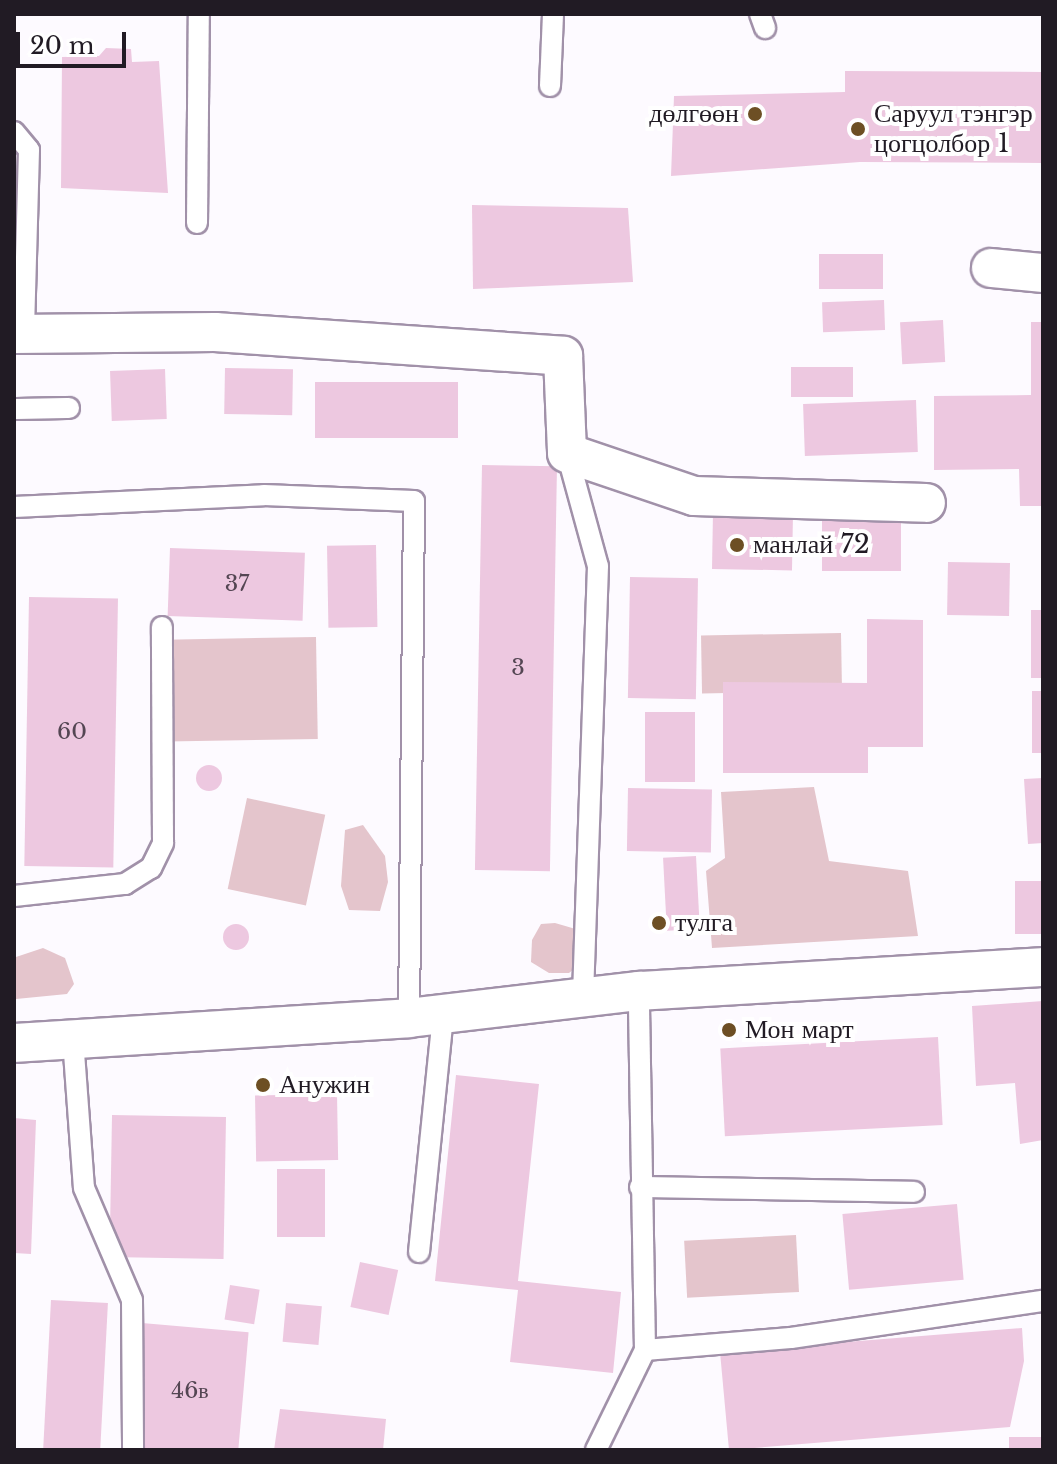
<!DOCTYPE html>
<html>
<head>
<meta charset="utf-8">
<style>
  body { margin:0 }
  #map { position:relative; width:1057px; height:1464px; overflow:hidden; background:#fdfaff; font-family:"Libre Baskerville",serif }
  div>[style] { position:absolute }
  .green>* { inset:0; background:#e4c5cc; transform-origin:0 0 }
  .building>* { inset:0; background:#edc8e0; transform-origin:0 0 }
  .round { border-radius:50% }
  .roads { filter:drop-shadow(2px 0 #a191a9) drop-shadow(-2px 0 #a191a9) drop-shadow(0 2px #a191a9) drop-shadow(0 -2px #a191a9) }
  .service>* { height:20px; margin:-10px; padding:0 10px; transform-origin:10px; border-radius:10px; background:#fff }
  .minor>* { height:38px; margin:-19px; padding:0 19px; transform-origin:19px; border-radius:19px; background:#fff }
  .dots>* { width:22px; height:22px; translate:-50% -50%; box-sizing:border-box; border:4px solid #fff; border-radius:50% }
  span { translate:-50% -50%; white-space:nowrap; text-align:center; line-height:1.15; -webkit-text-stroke:8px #fff; paint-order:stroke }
  .number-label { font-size:22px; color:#544653 }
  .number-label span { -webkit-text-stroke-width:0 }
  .poi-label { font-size:26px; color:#211b24 }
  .right { translate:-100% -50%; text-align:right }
  .left { translate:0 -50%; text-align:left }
  .frame { position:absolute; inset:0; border:16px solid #211b24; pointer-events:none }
  .scale { position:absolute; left:16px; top:32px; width:110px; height:36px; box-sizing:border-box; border:4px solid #211b24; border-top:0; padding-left:10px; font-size:24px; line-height:28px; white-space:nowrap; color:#211b24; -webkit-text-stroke:6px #fff; paint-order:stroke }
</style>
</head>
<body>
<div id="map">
  <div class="green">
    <div style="left:841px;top:633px;width:58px;height:140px;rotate:89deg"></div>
    <div style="left:316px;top:637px;width:102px;height:151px;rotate:89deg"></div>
    <div style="clip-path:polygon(814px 787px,829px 861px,908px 871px,918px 936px,712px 948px,706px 871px,725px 858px,721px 792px)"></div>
    <div style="left:247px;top:798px;width:80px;height:93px;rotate:12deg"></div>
    <div style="clip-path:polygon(363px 825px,385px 856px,388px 882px,380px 911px,349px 910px,341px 886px,345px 830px)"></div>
    <div style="clip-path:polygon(555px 923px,579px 930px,580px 964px,569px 973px,549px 973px,531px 962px,532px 940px,541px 924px)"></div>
    <div style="clip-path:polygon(43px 948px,65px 958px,74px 984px,67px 994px,16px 999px,16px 957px)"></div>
    <div style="left:796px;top:1235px;width:57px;height:112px;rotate:87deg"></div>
  </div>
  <div class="building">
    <div style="clip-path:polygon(106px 48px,131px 49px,132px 62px,159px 61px,168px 193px,61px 188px,62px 57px,99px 56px)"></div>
    <div style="clip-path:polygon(845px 71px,1043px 72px,1043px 163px,860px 162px,671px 176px,674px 96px,845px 92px)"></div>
    <div style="clip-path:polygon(472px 205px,628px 208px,633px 282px,473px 289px)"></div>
    <div style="left:883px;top:254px;width:35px;height:64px;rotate:90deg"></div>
    <div style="left:884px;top:300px;width:30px;height:62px;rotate:88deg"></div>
    <div style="left:943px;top:320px;width:42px;height:43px;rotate:87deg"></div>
    <div style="clip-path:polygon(1031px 322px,1043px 322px,1043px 506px,1020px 506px,1019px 469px,934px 470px,934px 396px,1031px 395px)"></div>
    <div style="left:791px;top:367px;width:62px;height:30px"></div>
    <div style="left:225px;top:368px;width:68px;height:46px;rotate:1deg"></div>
    <div style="left:165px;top:369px;width:50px;height:55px;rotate:88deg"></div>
    <div style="left:315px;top:382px;width:143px;height:56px"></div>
    <div style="left:916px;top:400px;width:52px;height:113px;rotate:88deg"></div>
    <div style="left:482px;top:465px;width:75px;height:405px;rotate:1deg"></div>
    <div style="left:822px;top:511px;width:79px;height:60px"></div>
    <div style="left:713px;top:512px;width:80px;height:57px;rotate:1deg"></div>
    <div style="left:376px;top:545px;width:82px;height:49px;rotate:89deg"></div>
    <div style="left:170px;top:548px;width:135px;height:68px;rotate:2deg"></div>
    <div style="left:948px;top:562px;width:62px;height:53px;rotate:1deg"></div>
    <div style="left:630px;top:577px;width:68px;height:121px;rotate:1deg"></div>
    <div style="left:29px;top:597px;width:89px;height:269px;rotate:1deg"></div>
    <div style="left:1031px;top:610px;width:12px;height:68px"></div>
    <div style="clip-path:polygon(867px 619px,923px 620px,923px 747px,868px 747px,868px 773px,723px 773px,723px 682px,867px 683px)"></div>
    <div style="left:1032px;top:691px;width:11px;height:62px"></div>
    <div style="left:645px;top:712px;width:50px;height:70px"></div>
    <div class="round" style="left:196px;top:765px;width:26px;height:26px"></div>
    <div style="clip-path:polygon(1043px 778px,1043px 843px,1028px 844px,1024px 779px)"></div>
    <div style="left:628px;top:788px;width:84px;height:63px;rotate:1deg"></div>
    <div style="left:696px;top:856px;width:73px;height:33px;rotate:87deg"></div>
    <div style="left:1043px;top:881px;width:53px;height:28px;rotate:90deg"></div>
    <div class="round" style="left:223px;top:924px;width:26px;height:26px"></div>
    <div style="clip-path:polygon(1043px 1001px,1043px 1140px,1020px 1144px,1015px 1083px,976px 1086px,972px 1006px)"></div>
    <div style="left:938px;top:1037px;width:88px;height:218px;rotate:87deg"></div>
    <div style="clip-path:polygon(456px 1075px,539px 1084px,518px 1281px,621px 1292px,613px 1373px,510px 1362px,518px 1290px,435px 1281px)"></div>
    <div style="left:337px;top:1094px;width:66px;height:82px;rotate:89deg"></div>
    <div style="left:226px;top:1117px;width:142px;height:114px;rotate:91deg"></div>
    <div style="clip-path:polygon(14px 1118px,36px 1120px,31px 1254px,14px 1253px)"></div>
    <div style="left:325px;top:1169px;width:68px;height:48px;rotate:90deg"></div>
    <div style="left:957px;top:1204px;width:76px;height:115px;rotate:85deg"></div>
    <div style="left:360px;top:1262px;width:39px;height:46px;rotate:12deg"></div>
    <div style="left:230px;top:1285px;width:30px;height:35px;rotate:9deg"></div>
    <div style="left:51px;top:1300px;width:57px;height:150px;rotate:3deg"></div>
    <div style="left:286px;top:1303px;width:36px;height:39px;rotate:5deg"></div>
    <div style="left:142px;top:1323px;width:107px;height:127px;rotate:5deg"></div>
    <div style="clip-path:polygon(1022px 1328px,1024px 1361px,1010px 1427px,729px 1450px,720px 1352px)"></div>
    <div style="clip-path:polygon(280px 1409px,386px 1419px,383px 1450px,274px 1450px)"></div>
    <div style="left:1043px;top:1437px;width:13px;height:34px;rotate:90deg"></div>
  </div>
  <div class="roads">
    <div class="service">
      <div style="left:760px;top:14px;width:15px;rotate:70deg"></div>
      <div style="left:550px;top:86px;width:72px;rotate:-87.6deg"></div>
      <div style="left:14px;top:132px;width:23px;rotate:50deg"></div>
      <div style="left:29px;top:150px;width:184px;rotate:91.6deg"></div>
      <div style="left:197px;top:223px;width:209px;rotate:-89.5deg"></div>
      <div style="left:14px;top:409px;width:55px;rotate:-1deg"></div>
      <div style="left:567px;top:453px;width:117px;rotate:74.7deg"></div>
      <div style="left:598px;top:566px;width:432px;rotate:92deg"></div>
      <div style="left:14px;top:507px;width:250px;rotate:-2.7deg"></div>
      <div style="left:264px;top:495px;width:150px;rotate:2.3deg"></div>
      <div style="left:414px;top:501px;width:517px;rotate:90.55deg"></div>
      <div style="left:14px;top:896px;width:112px;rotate:-6.2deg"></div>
      <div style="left:125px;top:884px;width:31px;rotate:-32deg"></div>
      <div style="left:151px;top:868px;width:28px;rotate:-64deg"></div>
      <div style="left:163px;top:843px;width:216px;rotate:-90.3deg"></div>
      <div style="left:73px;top:1039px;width:149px;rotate:85.8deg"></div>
      <div style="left:84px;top:1188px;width:122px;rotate:66.8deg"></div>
      <div style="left:132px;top:1300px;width:150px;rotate:89.6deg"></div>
      <div style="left:640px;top:1187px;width:274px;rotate:1deg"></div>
      <div style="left:419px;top:1252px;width:239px;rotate:-84.2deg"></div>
      <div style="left:645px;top:1350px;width:146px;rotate:-4.7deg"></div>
      <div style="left:791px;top:1338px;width:255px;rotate:-8.4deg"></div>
      <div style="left:596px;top:1450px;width:111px;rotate:-63.9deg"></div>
      <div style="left:645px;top:1350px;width:359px;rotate:-91deg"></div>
    </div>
    <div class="minor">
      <div style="left:991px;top:268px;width:52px;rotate:5.5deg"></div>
      <div style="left:14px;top:334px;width:201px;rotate:-0.6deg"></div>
      <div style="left:215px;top:332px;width:349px;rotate:3.9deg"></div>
      <div style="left:563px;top:356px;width:97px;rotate:87.6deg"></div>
      <div style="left:567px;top:453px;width:134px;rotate:18.7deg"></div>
      <div style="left:694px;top:496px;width:232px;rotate:1.7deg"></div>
      <div style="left:14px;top:1043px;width:396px;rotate:-3.6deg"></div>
      <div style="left:409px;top:1018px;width:232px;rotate:-6.7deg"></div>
      <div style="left:639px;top:991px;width:405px;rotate:-3.4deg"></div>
    </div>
  </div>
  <div class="dots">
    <div style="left:755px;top:114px;background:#6d4f24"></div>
    <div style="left:858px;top:129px;background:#6d4f24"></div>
    <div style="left:737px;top:545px;background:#6d4f24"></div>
    <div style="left:659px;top:923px;background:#6d4f24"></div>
    <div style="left:729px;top:1030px;background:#6d4f24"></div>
    <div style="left:263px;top:1085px;background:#6d4f24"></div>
  </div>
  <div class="number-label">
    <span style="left:237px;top:584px">37</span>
    <span style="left:518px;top:668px">3</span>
    <span style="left:72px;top:732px">60</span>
    <span style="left:190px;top:1391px">46в</span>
  </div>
  <div class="poi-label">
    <span class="right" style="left:739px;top:114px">дөлгөөн</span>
    <span class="left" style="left:874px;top:129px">Саруул тэнгэр<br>цогцолбор 1</span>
    <span class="left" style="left:753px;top:545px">манлай 72</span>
    <span class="left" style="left:675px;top:923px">тулга</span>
    <span class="left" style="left:745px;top:1030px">Мон март</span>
    <span class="left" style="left:279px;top:1085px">Анужин</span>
  </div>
  <div class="frame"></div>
  <div class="scale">20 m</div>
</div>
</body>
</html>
